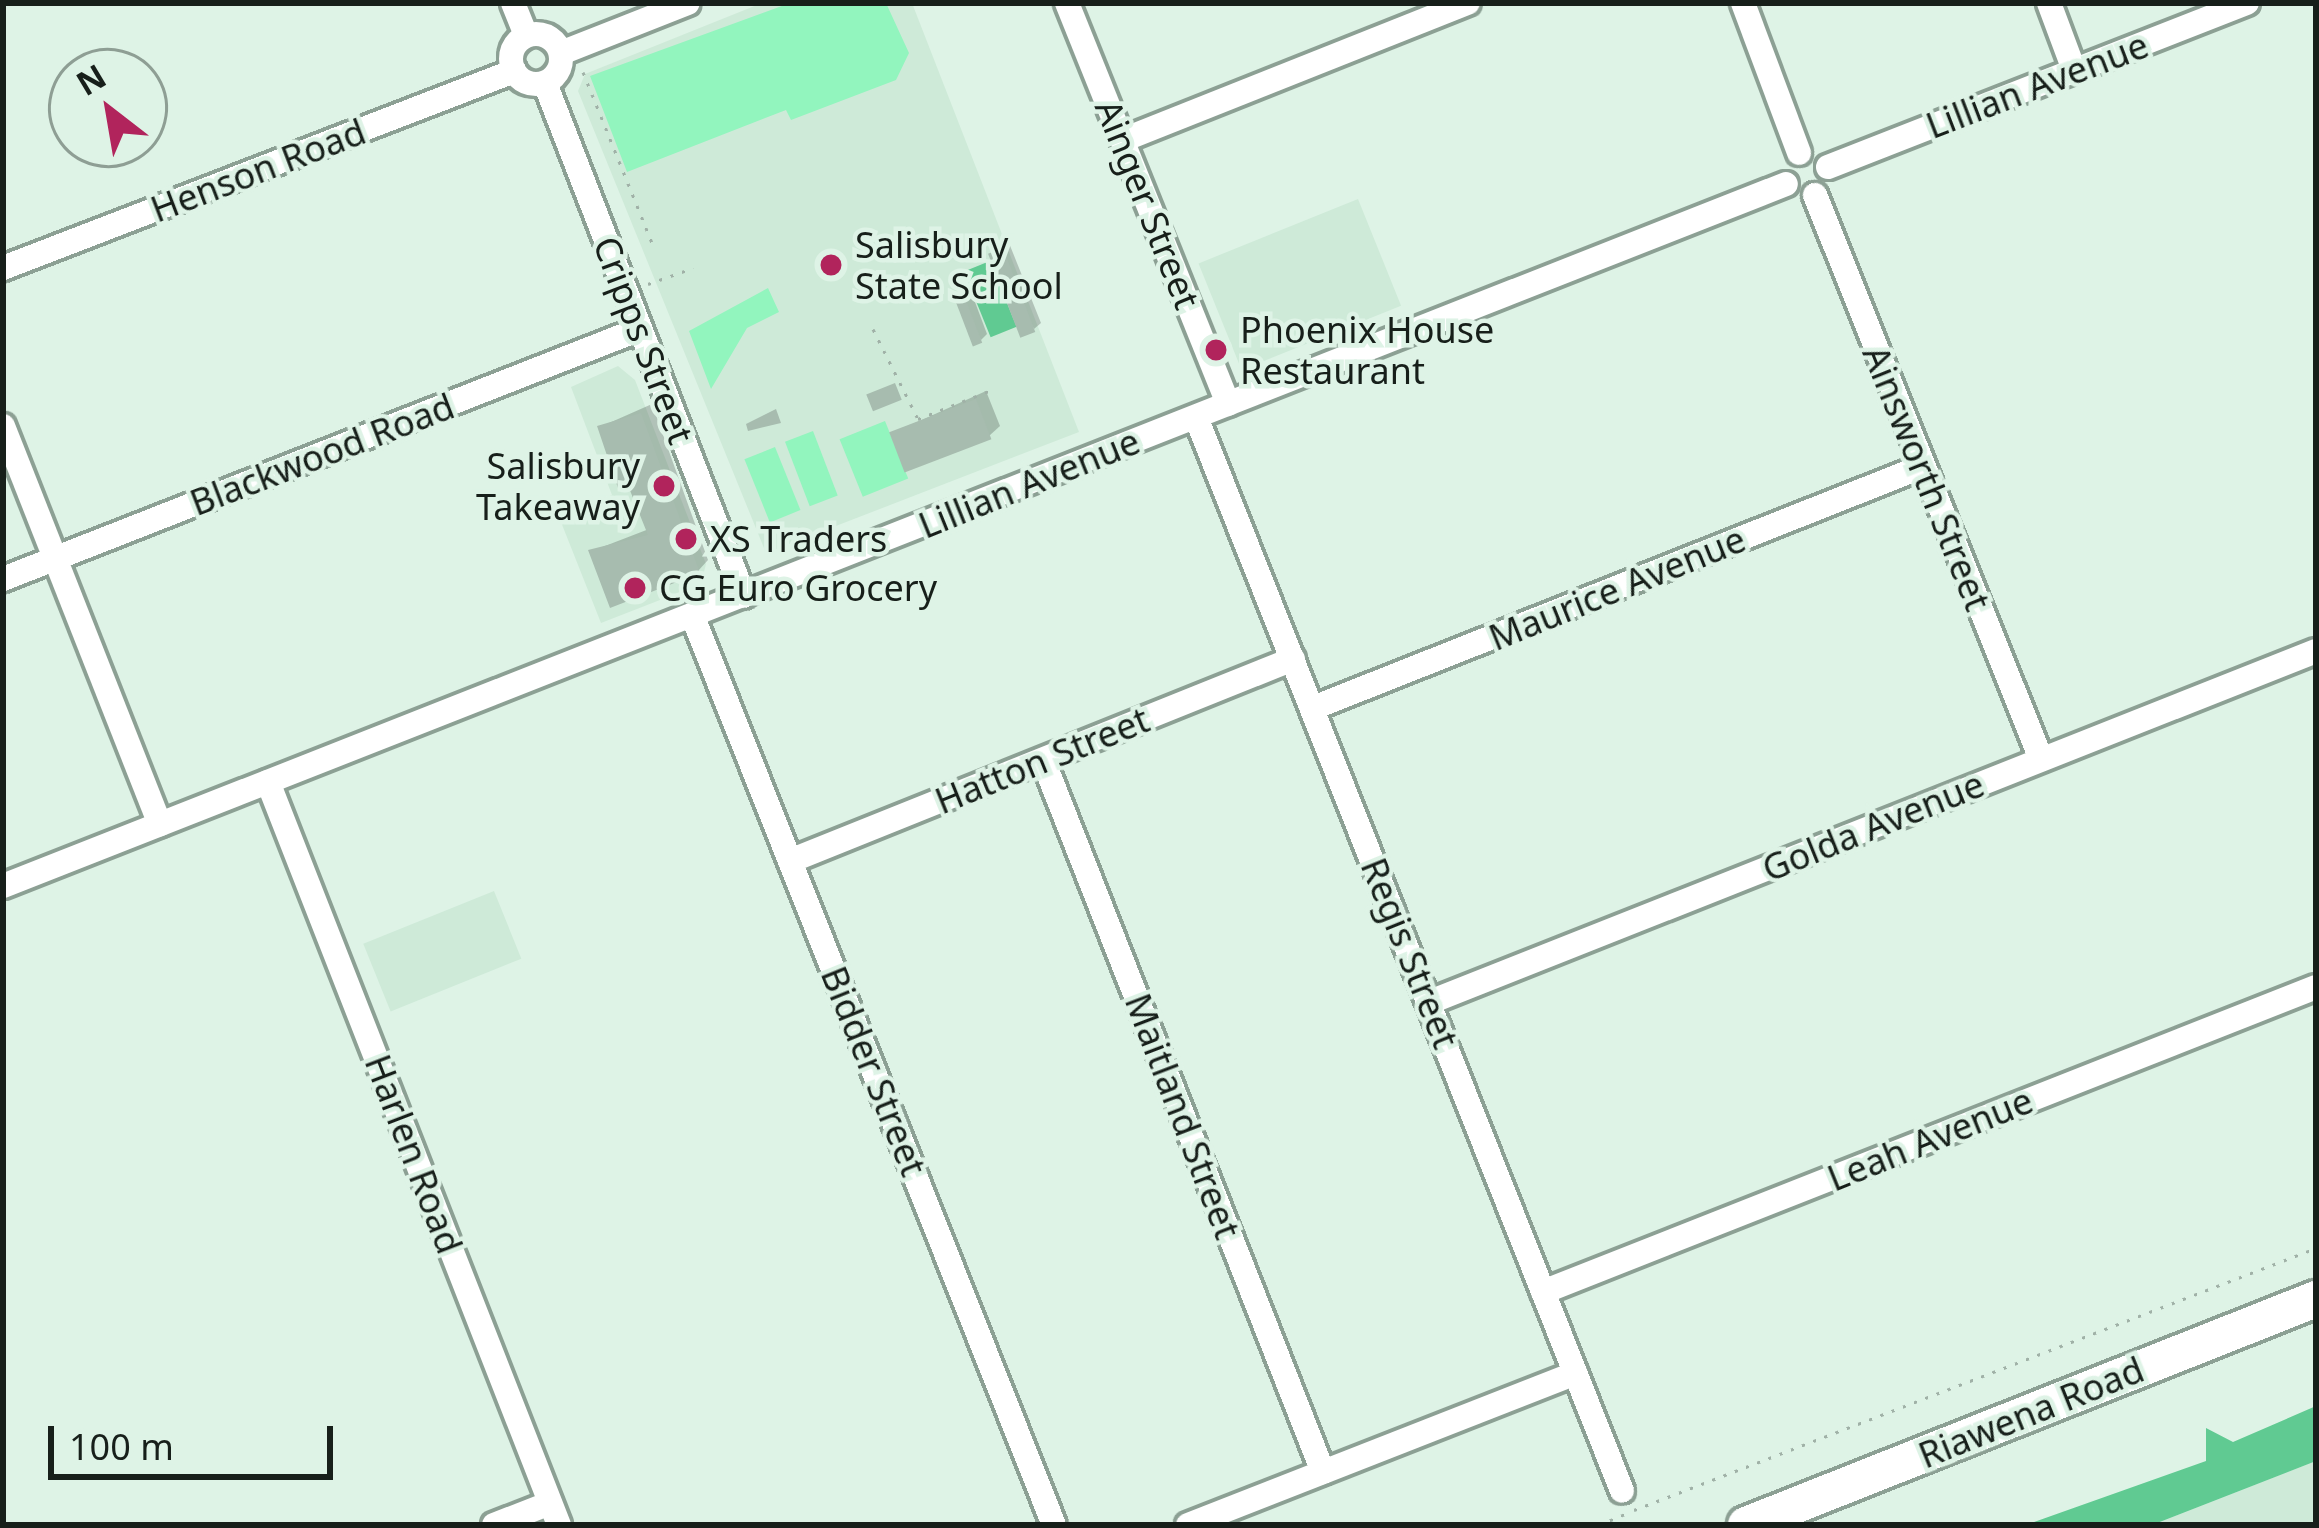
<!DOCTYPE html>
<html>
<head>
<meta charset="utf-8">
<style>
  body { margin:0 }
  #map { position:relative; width:2319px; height:1528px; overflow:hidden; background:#def3e6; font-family:"Noto Sans",sans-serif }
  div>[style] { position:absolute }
  .built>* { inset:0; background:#ceead8; transform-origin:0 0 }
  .green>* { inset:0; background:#92f5be; transform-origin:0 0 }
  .water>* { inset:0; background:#60ca92; transform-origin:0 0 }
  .shadow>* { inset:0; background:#0003 }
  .building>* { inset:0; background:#a7bcaf; transform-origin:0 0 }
  .path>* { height:3px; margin-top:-1.5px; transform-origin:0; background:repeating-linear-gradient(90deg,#a0b1a7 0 3px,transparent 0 12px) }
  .roads { filter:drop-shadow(3px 0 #8ca094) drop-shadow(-3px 0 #8ca094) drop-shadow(0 3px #8ca094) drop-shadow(0 -3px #8ca094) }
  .minor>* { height:24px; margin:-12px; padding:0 12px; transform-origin:12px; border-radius:12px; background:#fff }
  .minor>.ring { margin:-12px; padding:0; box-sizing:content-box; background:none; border:24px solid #fff; border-radius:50% }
  .highway>* { height:36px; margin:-18px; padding:0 18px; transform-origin:18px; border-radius:18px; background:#fff }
  .dots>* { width:33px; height:33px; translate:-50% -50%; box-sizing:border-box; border:6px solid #def3e6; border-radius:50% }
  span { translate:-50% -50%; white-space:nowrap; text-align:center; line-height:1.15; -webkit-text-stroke:9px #def3e6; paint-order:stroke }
  .street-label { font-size:36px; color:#171f1a }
  .poi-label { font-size:36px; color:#171f1a }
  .left { translate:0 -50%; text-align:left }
  .right { translate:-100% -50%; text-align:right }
  .frame { position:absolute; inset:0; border:6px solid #171f1a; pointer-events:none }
  .north { position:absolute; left:48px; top:48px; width:120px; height:120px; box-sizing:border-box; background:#def3e6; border:3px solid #8e9e94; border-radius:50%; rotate:329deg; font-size:33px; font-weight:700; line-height:48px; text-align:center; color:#171f1a }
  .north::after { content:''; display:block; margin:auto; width:42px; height:54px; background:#b1245c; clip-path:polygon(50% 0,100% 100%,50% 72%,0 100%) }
  .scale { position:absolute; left:48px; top:1426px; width:285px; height:54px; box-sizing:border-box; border:6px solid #171f1a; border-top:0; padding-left:15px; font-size:36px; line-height:42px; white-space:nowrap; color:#171f1a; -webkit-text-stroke:9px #def3e6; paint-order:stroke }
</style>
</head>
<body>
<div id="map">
  <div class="built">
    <div style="clip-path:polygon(762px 3px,912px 3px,1079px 432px,766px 553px,578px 91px,585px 74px)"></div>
    <div style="left:1358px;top:199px;width:115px;height:172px;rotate:68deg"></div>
    <div style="clip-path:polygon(618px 366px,635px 380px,706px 564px,701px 584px,601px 623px,559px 517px,612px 495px,571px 387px)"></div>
    <div style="left:494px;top:891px;width:73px;height:141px;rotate:68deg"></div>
    <div style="clip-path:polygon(2316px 1461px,2316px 1525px,2152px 1525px)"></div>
  </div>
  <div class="green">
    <div style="clip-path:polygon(790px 3px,886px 3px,909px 53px,896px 80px,791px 120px,786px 110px,627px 172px,590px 76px)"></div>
    <div style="clip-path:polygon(768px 288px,779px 312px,747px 328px,711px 389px,689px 331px)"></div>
    <div style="left:885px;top:421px;width:62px;height:49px;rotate:68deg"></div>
    <div style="left:813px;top:431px;width:69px;height:30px;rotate:69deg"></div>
    <div style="left:775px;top:447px;width:68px;height:33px;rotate:68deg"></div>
  </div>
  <div class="water">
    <div style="left:990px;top:261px;width:71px;height:28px;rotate:68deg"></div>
    <div style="clip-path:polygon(2316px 1406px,2316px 1461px,2152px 1525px,2026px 1525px,2206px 1461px,2206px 1428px,2233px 1442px)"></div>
  </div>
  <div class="shadow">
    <div style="clip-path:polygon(1009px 243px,1041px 323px,1034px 329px,992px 254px)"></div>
    <div style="clip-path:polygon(972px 294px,987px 334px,981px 340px,959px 303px)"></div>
    <div style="clip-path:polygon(986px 391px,1000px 426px,989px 436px,893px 433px)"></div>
    <div style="clip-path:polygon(652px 404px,708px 560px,698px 571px,592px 551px,649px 529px,600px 427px)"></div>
  </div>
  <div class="building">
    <div style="left:1003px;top:248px;width:90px;height:16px;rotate:69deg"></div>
    <div style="left:965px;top:298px;width:48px;height:10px;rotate:69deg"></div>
    <div style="left:895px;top:383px;width:18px;height:31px;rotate:68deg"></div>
    <div style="left:976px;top:399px;width:43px;height:93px;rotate:69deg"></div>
    <div style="clip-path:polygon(776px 409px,781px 423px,748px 431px,746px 424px)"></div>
    <div style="clip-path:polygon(641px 413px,700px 573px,610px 608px,588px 550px,648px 535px,629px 488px,619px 491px,597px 426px)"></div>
  </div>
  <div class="path">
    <div style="left:583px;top:72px;width:187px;rotate:68deg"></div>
    <div style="left:648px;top:284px;width:48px;rotate:-19.6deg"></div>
    <div style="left:873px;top:329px;width:101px;rotate:63.4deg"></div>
    <div style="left:918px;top:419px;width:76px;rotate:-21.5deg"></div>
    <div style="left:1634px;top:1510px;width:731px;rotate:-21.01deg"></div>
    <div style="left:1599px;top:1525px;width:28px;rotate:-23deg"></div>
  </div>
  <div class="roads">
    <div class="minor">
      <div style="left:513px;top:3px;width:35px;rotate:68deg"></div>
      <div style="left:1067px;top:3px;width:432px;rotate:68.1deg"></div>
      <div style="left:1743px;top:3px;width:160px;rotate:69.5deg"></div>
      <div style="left:2049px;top:3px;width:72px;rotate:69.5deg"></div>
      <div class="ring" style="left:511px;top:34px;width:26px;height:26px"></div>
      <div style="left:561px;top:53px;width:136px;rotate:-21.5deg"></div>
      <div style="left:545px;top:83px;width:550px;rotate:68.8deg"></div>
      <div style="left:1123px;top:140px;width:371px;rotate:-21.7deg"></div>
      <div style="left:1828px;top:167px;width:450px;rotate:-21.4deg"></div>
      <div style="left:1815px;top:195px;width:608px;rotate:68.16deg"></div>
      <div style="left:3px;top:268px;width:548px;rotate:-21.08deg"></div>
      <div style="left:1196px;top:417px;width:1155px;rotate:68.36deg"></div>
      <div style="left:3px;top:426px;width:428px;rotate:68.5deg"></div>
      <div style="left:3px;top:579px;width:684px;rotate:-21.43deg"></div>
      <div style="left:693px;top:617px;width:977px;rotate:68.32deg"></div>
      <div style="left:1313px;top:708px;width:654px;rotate:-21.62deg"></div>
      <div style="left:1043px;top:760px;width:765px;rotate:68.53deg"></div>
      <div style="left:268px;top:782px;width:798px;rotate:68.61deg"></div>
      <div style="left:790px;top:861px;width:542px;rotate:-21.88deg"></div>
      <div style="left:3px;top:886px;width:1916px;rotate:-21.49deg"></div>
      <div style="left:1430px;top:1002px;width:953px;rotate:-21.61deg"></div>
      <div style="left:1543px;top:1292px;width:831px;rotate:-21.53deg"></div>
      <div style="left:494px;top:1525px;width:60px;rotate:-21.4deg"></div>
      <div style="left:1188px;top:1525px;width:416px;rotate:-21.4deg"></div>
    </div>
    <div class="highway">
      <div style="left:1746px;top:1525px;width:613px;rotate:-21.63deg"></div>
    </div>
  </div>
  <div class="dots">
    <div style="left:831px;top:265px;background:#b1245c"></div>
    <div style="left:1216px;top:350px;background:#b1245c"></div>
    <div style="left:664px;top:486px;background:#b1245c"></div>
    <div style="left:686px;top:539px;background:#b1245c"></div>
    <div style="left:635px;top:588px;background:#b1245c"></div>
  </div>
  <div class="street-label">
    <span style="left:2037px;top:85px;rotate:-21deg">Lillian Avenue</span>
    <span style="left:258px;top:170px;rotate:-21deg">Henson Road</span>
    <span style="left:1148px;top:204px;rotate:68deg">Ainger Street</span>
    <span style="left:644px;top:340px;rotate:69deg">Cripps Street</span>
    <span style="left:322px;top:454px;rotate:-21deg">Blackwood Road</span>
    <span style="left:1927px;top:478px;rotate:68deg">Ainsworth Street</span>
    <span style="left:1029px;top:483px;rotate:-22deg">Lillian Avenue</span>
    <span style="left:1617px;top:588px;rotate:-22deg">Maurice Avenue</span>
    <span style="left:1042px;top:760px;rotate:-22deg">Hatton Street</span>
    <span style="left:1873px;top:826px;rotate:-22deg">Golda Avenue</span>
    <span style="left:1410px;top:953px;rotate:68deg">Regis Street</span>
    <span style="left:874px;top:1071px;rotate:68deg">Bidder Street</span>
    <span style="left:1183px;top:1116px;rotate:69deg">Maitland Street</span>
    <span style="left:1930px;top:1139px;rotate:-22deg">Leah Avenue</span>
    <span style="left:414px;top:1154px;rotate:69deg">Harlen Road</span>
    <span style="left:2031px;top:1412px;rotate:-22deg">Riawena Road</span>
  </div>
  <div class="poi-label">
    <span class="left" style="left:855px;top:265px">Salisbury<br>State School</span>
    <span class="left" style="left:1240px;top:350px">Phoenix House<br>Restaurant</span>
    <span class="right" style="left:640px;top:486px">Salisbury<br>Takeaway</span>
    <span class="left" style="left:710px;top:539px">XS Traders</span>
    <span class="left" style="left:659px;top:588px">CG Euro Grocery</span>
  </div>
  <div class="frame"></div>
  <div class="north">N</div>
  <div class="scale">100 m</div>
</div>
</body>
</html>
